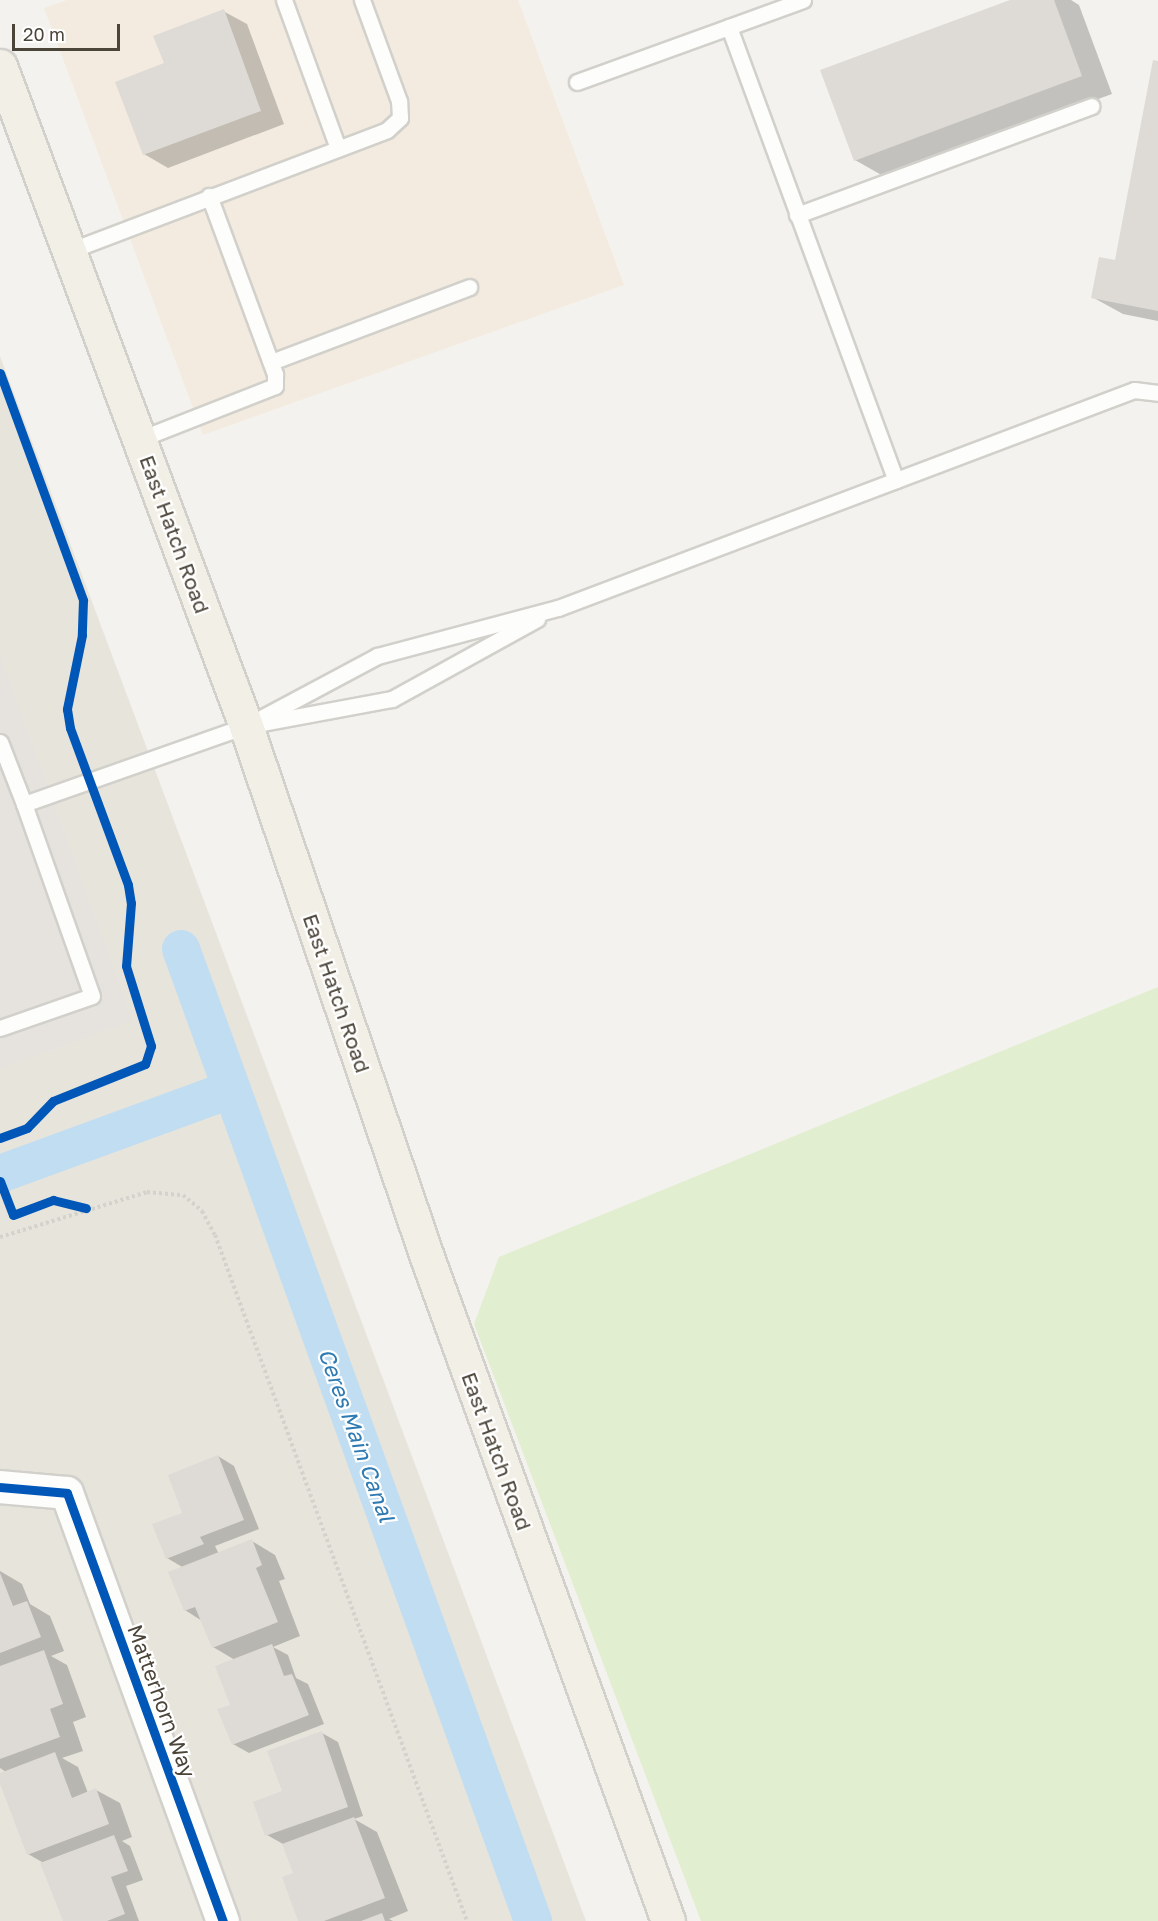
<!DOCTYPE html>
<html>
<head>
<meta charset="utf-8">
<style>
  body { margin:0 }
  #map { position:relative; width:1158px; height:1921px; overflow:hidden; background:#f4f2ee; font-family:"Golos Text",sans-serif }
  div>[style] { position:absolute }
  .residential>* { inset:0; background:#e7e4dc }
  .commercial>* { inset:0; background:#f3ebdf }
  .green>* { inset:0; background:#e1eecf }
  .parking>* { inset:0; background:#e6e3df }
  .shadow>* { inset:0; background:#0003 }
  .canal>* { height:38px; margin:-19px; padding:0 19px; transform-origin:19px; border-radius:19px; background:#c0ddf1 }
  .building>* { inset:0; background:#dedbd6 }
  .path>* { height:4px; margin-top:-2px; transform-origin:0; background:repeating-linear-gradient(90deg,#d3d2cc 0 3px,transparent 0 6px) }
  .roads { filter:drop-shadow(2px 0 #d2d0cb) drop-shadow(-2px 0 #d2d0cb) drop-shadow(0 2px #d2d0cb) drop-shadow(0 -2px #d2d0cb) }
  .lane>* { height:15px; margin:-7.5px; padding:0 7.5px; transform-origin:7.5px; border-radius:7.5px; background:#fdfdfc }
  .street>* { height:32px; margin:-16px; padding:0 16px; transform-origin:16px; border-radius:16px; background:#fdfdfc }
  .primary>* { height:33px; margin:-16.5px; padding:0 16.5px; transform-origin:16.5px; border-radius:16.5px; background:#f2efe6 }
  .cycleway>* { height:9px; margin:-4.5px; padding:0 4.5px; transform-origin:4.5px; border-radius:4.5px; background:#0057b8 }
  span { translate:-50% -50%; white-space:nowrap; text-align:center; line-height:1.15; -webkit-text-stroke:4.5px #fff; paint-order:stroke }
  .street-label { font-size:21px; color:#4b4439 }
  .water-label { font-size:22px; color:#2e7ab2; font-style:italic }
  .scale { position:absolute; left:12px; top:24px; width:108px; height:27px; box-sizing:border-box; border:3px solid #4b4439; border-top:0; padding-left:8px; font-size:18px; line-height:21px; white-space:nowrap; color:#4b4439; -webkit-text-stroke:4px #fff; paint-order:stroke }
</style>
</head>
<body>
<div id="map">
  <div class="residential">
    <div style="clip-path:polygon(0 356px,586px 1921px,0 1921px)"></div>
  </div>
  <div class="commercial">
    <div style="clip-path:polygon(67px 0,518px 0,624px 285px,203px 435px,44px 8px)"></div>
  </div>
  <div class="green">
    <div style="clip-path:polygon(1158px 987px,1158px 1921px,701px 1921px,474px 1324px,499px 1257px)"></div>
  </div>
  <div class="parking">
    <div style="clip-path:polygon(0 655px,133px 1021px,0 1068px)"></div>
  </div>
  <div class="shadow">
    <div style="clip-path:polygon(1014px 0,1071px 0,1079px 5px,1112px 94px,885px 177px,855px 160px)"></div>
    <div style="clip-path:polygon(223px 11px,247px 24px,284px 124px,168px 168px,144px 154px,166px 64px)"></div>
    <div style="clip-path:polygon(1158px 62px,1158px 321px,1123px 314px,1092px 297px,1116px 262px)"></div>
    <div style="clip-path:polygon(218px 1456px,234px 1466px,259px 1529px,215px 1546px,219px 1554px,252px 1541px,275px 1555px,285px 1579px,279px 1581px,300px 1636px,273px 1647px,288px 1655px,296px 1678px,308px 1684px,324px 1724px,249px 1753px,233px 1744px,235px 1660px,213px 1647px,202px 1621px,185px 1610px,184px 1568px,167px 1558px,184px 1514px)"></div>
    <div style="clip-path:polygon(0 1571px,22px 1584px,30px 1604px,50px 1616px,64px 1651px,51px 1656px,67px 1665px,86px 1717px,73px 1722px,83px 1751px,62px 1758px,78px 1767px,88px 1793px,96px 1790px,120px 1803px,132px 1837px,122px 1841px,130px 1846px,143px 1880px,126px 1886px,139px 1921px,64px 1921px,42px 1862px,28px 1854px,0 1780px,0 1774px,6px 1772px,0 1768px)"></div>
    <div style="clip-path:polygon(322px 1733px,338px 1742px,363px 1816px,354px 1819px,377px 1832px,408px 1911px,389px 1919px,393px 1921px,300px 1921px,295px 1874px,283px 1844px,267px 1835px,283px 1792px)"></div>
  </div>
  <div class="canal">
    <div style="left:181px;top:949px;width:1034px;rotate:70.09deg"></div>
    <div style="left:0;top:1174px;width:244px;rotate:-20.1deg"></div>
  </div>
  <div class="building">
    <div style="clip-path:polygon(1010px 0,1054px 0,1082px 76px,854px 161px,820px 70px)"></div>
    <div style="clip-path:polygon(224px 9px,261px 111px,143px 155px,115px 82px,164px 63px,153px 36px)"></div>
    <div style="clip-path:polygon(1153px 60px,1158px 61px,1158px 311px,1091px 298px,1099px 257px,1115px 260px)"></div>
    <div style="clip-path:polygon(218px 1455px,244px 1520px,200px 1537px,204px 1544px,166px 1559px,152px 1524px,182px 1513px,168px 1475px)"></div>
    <div style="clip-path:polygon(252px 1539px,262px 1565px,256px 1568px,278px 1622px,212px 1648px,195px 1607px,184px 1611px,168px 1572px)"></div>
    <div style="clip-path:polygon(0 1573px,13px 1606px,27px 1601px,41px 1637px,0 1653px)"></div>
    <div style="clip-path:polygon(272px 1644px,284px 1676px,292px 1674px,309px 1715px,232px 1745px,217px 1709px,230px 1705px,215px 1666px)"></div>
    <div style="clip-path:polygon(44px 1650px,63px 1704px,50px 1709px,60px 1737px,0 1759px,0 1666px)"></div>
    <div style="clip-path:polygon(322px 1731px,348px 1807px,265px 1836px,253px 1802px,282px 1791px,267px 1751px)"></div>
    <div style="clip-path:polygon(55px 1752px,72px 1798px,96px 1788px,109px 1824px,27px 1855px,0 1784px,0 1773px)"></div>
    <div style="clip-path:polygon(354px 1817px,385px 1898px,324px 1921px,298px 1921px,282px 1877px,293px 1873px,282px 1844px)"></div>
    <div style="clip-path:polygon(114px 1835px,128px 1871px,111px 1877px,125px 1914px,107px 1921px,63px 1921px,40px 1863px)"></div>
    <div style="clip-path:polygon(382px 1913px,385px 1921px,361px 1921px)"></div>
  </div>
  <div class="path">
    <div style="left:0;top:1237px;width:154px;rotate:-17deg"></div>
    <div style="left:147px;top:1192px;width:36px;rotate:5deg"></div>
    <div style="left:183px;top:1195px;width:25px;rotate:40deg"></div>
    <div style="left:202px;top:1211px;width:27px;rotate:62deg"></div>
    <div style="left:215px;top:1235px;width:731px;rotate:69.83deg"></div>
  </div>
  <div class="roads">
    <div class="lane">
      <div style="left:284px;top:0;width:158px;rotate:70deg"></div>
      <div style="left:803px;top:0;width:79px;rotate:160deg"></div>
      <div style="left:729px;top:27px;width:483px;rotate:69.8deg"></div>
      <div style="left:577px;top:82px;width:162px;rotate:-19.9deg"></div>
      <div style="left:797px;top:215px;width:314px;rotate:-20.3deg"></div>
      <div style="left:69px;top:251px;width:340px;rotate:-20.8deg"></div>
      <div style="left:387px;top:130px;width:18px;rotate:-43deg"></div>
      <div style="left:400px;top:118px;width:17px;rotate:-93deg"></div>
      <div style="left:399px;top:101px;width:108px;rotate:-110.1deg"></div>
      <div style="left:271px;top:362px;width:212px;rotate:-20.7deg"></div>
      <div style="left:140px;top:439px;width:145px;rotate:-21.4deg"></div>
      <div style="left:275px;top:386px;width:12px;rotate:-90deg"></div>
      <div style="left:275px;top:374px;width:190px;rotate:-110.3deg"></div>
      <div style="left:246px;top:726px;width:149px;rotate:-28.1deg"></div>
      <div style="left:377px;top:656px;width:187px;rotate:-14.9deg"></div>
      <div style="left:558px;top:608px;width:616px;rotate:-20.73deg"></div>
      <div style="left:1134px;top:390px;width:24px;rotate:7deg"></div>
      <div style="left:0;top:742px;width:66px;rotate:68.8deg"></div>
      <div style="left:24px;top:804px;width:235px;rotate:-19.4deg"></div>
      <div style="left:246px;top:726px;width:148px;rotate:-10.5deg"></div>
      <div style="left:392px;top:699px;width:166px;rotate:-28.9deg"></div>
      <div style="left:0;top:1028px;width:97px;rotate:-19.2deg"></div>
      <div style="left:92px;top:996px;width:204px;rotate:-109.5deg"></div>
    </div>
    <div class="street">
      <div style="left:0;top:1487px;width:67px;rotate:5.1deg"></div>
      <div style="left:67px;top:1493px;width:456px;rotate:70deg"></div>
    </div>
    <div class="primary">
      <div style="left:0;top:66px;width:704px;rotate:69.56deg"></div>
      <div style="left:246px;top:726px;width:561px;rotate:71.18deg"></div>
      <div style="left:427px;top:1257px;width:706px;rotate:70.05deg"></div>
    </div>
  </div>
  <div class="cycleway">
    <div style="left:0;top:373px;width:242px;rotate:69.9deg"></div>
    <div style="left:83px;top:600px;width:35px;rotate:92deg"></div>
    <div style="left:82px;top:635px;width:76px;rotate:101.5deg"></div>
    <div style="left:67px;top:709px;width:19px;rotate:81deg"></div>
    <div style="left:70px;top:728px;width:167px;rotate:69.7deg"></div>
    <div style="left:128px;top:885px;width:18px;rotate:81deg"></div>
    <div style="left:131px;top:903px;width:63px;rotate:94.5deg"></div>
    <div style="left:126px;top:966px;width:84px;rotate:72.6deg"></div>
    <div style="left:151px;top:1046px;width:19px;rotate:108deg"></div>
    <div style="left:145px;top:1064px;width:99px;rotate:158.1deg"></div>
    <div style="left:53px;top:1101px;width:37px;rotate:134deg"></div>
    <div style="left:27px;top:1128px;width:29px;rotate:160deg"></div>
    <div style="left:0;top:1181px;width:36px;rotate:69deg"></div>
    <div style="left:13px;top:1215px;width:43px;rotate:-20.6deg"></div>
    <div style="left:53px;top:1200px;width:34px;rotate:14deg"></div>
    <div style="left:0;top:1487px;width:67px;rotate:5.1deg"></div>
    <div style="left:67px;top:1493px;width:456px;rotate:70deg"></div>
  </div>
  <div class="street-label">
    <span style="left:175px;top:534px;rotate:70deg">East Hatch Road</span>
    <span style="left:337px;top:993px;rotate:71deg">East Hatch Road</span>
    <span style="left:497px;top:1451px;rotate:70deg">East Hatch Road</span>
    <span style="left:162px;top:1701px;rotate:70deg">Matterhorn Way</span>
  </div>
  <div class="water-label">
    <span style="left:357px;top:1435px;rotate:70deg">Ceres Main Canal</span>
  </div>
  <div class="scale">20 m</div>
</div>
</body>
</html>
